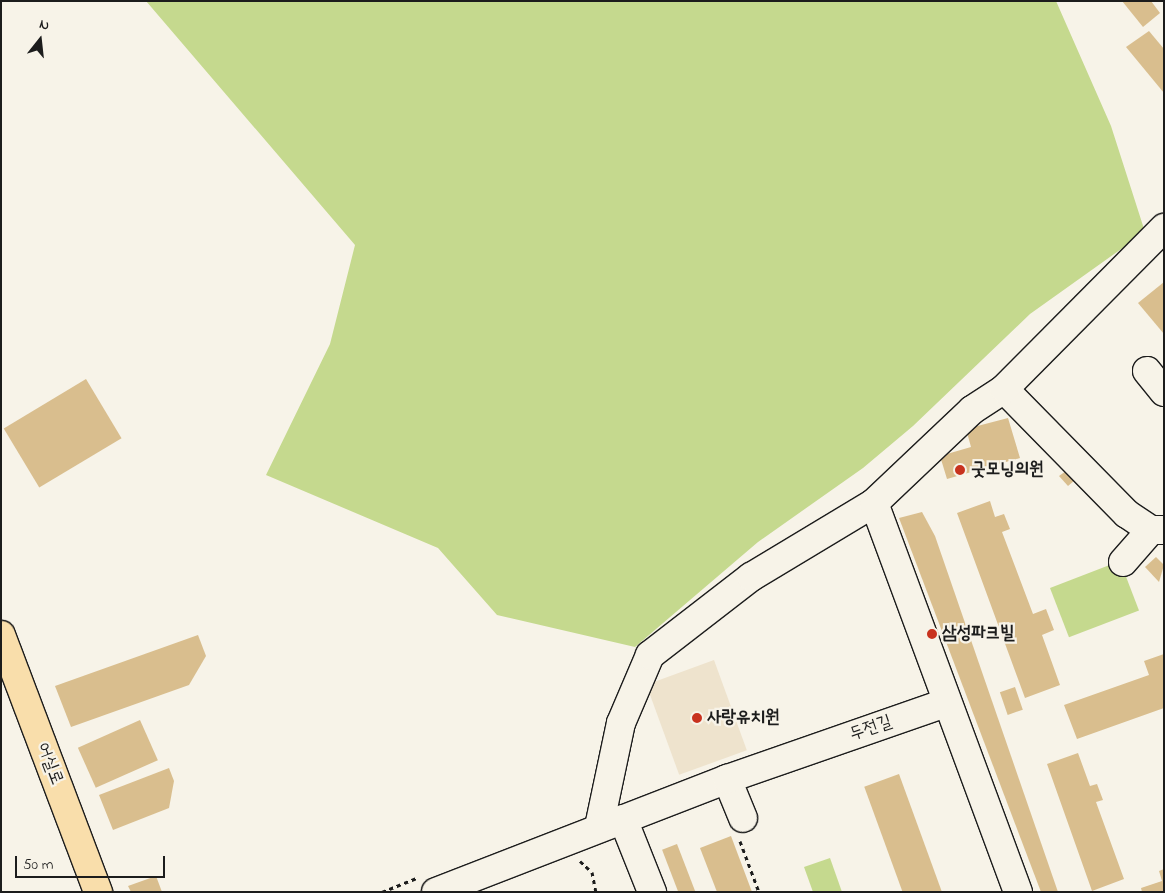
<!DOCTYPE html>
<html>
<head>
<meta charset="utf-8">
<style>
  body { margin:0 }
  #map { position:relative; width:1165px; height:893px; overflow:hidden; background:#f7f3e8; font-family:"Indie Flower","Poor Story",sans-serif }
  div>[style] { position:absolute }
  .built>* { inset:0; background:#eee3cd; transform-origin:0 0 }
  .green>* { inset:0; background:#c5d98e; transform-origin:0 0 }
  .building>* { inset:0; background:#d9be8e; transform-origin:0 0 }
  .path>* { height:3px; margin-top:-1.5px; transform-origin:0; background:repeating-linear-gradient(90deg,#1c1c1c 0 4px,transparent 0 8px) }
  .roads { filter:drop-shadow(1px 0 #1c1c1c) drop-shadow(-1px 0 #1c1c1c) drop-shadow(0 1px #1c1c1c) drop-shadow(0 -1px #1c1c1c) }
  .minor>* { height:28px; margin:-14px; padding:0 14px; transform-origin:14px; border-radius:14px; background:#f7f3e8 }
  .major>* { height:28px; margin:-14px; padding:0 14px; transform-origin:14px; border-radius:14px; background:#f9deab }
  .dots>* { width:14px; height:14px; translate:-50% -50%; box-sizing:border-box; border:2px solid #f7f3e8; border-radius:50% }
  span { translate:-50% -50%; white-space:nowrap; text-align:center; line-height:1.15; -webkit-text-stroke:4.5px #f7f3e8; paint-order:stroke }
  .poi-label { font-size:18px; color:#1c1c1c; font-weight:700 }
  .left { translate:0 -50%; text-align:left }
  .street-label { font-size:18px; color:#1c1c1c }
  .frame { position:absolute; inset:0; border:2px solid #1c1c1c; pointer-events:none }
  .north { position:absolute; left:15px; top:15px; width:50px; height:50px; -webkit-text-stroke:4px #f7f3e8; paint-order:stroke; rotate:16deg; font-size:14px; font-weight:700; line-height:20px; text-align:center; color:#1c1c1c }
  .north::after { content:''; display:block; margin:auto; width:18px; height:22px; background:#1c1c1c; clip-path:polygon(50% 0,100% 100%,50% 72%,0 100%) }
  .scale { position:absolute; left:15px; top:856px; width:150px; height:22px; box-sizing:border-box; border:2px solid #1c1c1c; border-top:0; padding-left:6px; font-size:15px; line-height:18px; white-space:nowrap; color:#1c1c1c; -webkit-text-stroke:4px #f7f3e8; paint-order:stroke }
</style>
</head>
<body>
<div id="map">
  <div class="built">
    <div style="left:714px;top:660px;width:96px;height:72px;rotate:70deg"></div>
  </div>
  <div class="green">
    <div style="clip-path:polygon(146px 1px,1056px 1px,1111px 126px,1145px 232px,1030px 314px,913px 426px,863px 468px,758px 542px,635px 647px,497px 615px,438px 548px,266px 475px,330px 344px,355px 245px)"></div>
    <div style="left:1120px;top:561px;width:53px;height:75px;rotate:69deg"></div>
    <div style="clip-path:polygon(830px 858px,842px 892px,813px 892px,804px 867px)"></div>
  </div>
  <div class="building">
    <div style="clip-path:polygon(1122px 1px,1151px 1px,1160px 13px,1143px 27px)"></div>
    <div style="clip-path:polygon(1149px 31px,1164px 49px,1164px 93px,1126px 47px)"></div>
    <div style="clip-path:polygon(1164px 282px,1164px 334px,1138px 303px)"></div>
    <div style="left:86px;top:379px;width:69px;height:96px;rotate:59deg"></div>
    <div style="clip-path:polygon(1008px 418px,1020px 458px,947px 479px,940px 456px,971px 447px,966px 429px)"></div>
    <div style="clip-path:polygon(1066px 471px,1075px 480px,1068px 486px,1059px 476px)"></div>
    <div style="clip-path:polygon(990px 501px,995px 517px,1004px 514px,1010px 529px,1002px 532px,1033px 614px,1046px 609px,1054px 630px,1042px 635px,1060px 685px,1025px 698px,957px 513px)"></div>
    <div style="clip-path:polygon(922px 512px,935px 536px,1058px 892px,1041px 892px,899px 518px)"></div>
    <div style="clip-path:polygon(1156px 557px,1164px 565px,1159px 582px,1145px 567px)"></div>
    <div style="clip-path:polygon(198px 635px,206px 656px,189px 685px,71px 727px,55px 686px)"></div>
    <div style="clip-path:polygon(1164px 654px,1164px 708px,1077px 739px,1064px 705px,1149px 675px,1144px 661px)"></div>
    <div style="left:1015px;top:687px;width:24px;height:16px;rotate:71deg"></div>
    <div style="left:140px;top:720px;width:44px;height:68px;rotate:66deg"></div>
    <div style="clip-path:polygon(1078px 753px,1090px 786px,1097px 784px,1103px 800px,1096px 802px,1124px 879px,1092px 891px,1047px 764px)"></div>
    <div style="clip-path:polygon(169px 768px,174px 781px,169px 808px,113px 830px,99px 795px)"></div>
    <div style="left:899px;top:774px;width:125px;height:37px;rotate:70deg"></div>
    <div style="clip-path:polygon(731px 836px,752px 892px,717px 892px,700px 848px)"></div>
    <div style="left:677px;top:844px;width:51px;height:16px;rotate:69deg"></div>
    <div style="clip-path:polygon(1164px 869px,1164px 892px,1142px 892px,1141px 888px,1162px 881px,1159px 871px)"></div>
    <div style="clip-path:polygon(156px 876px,162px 892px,131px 892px,128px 886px)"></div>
  </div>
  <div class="path">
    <div style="left:740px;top:841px;width:54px;rotate:69.6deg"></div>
    <div style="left:580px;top:861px;width:16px;rotate:43deg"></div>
    <div style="left:592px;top:872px;width:20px;rotate:79deg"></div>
    <div style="left:382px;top:892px;width:38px;rotate:-22deg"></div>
  </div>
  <div class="roads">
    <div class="minor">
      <div style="left:1147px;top:371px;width:27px;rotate:51deg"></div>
      <div style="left:1004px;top:389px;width:175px;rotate:45.5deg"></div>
      <div style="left:1127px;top:514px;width:29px;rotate:34deg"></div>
      <div style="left:1151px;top:530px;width:13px"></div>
      <div style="left:1123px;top:562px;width:43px;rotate:-48.8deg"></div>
      <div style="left:727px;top:779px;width:42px;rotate:67.7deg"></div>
      <div style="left:623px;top:819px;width:79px;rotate:68.3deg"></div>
      <div style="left:599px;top:827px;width:106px;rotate:-78.1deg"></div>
      <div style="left:621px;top:723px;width:74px;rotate:-66.9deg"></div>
      <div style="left:650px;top:655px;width:128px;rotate:-37.7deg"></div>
      <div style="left:751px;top:577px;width:144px;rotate:-31deg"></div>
      <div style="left:436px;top:892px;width:312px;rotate:-21.2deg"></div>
      <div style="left:727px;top:779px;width:231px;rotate:-19.2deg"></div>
      <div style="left:1018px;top:892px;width:415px;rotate:-110.3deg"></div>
      <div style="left:874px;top:503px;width:135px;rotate:-43.5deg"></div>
      <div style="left:972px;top:410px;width:38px;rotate:-33deg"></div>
      <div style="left:1004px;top:389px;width:227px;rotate:-45.2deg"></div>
    </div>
    <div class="major">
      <div style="left:1px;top:635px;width:275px;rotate:69.3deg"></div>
    </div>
  </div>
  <div class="dots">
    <div style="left:960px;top:470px;background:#c8321e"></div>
    <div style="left:932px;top:634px;background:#c8321e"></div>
    <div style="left:697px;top:718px;background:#c8321e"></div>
  </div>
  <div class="poi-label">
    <span class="left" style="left:971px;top:470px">굿모닝의원</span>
    <span class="left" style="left:942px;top:634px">삼성파크빌</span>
    <span class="left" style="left:707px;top:718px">사랑유치원</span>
  </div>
  <div class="street-label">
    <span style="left:871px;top:729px;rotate:-19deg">두전길</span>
    <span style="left:49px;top:764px;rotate:69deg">어실로</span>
  </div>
  <div class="frame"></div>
  <div class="north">N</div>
  <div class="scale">50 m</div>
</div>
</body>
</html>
